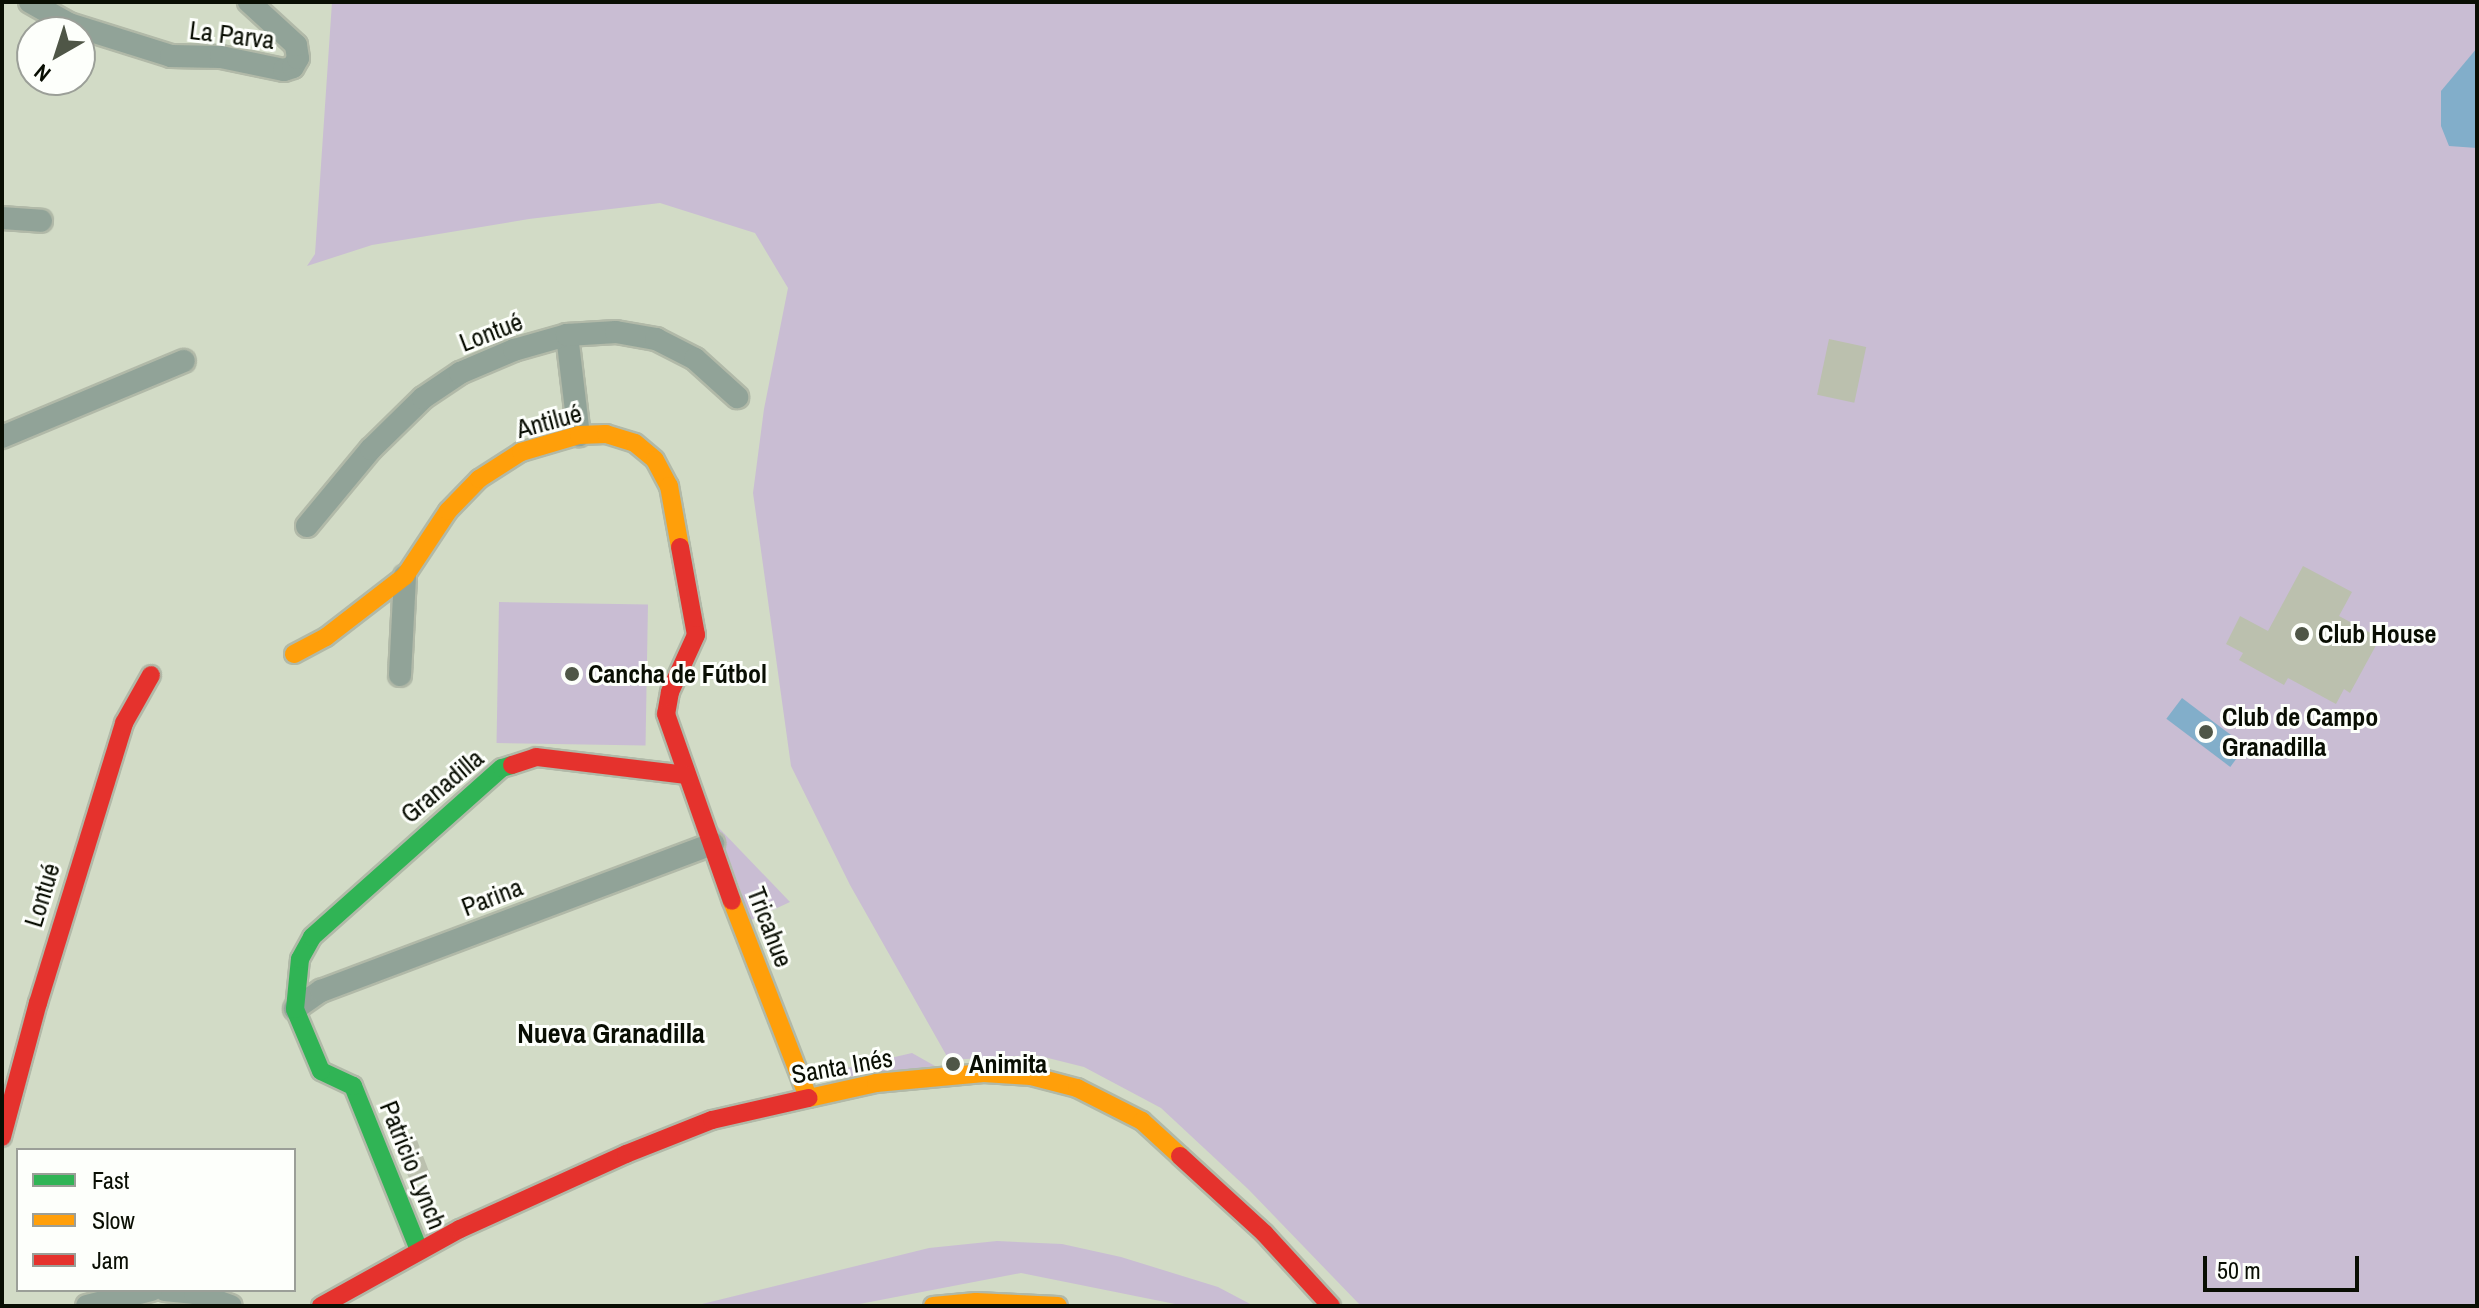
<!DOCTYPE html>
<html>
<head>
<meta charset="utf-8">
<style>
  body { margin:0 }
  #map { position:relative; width:2479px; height:1308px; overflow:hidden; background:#d2dbc6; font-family:"Archivo Narrow",sans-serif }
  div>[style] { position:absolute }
  .green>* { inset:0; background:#c9bdd3; transform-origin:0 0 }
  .water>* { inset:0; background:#82aeca; transform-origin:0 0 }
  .building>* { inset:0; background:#bbc0ae; transform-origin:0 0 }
  .roads { filter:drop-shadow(2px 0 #b1b9a8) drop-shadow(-2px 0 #b1b9a8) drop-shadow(0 2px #b1b9a8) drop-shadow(0 -2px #b1b9a8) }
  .street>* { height:22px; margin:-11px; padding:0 11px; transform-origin:11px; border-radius:11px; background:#91a398 }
  .fast>* { height:18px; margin:-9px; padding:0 9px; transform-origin:9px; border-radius:9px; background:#30b455 }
  .slow>* { height:18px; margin:-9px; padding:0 9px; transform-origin:9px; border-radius:9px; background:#ff9f0a }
  .jam>* { height:18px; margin:-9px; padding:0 9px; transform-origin:9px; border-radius:9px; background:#e5322d }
  .dots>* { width:22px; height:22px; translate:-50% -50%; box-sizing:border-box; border:4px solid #fdfffb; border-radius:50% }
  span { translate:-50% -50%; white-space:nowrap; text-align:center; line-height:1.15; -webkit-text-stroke:6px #fdfffb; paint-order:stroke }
  .street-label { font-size:26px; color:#090e03 }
  .poi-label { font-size:26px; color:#090e03; font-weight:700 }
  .left { translate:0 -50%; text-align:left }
  .neighbourhood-label { font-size:28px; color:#090e03; font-weight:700 }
  .frame { position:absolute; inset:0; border:4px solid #090e03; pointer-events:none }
  .legend { position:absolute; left:16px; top:1148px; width:280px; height:144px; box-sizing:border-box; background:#fdfffb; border:2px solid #9b9f98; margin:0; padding:10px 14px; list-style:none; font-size:24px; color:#090e03 }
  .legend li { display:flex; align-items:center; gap:16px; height:40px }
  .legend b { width:40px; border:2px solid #9b9f98 }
  .north { position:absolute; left:16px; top:16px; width:80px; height:80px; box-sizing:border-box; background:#fdfffb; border:2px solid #9b9f98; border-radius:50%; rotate:219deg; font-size:22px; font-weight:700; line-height:32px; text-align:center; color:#090e03 }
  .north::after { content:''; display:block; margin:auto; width:28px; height:36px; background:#4f5647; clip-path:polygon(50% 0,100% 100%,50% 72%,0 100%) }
  .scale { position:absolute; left:2203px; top:1256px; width:156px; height:36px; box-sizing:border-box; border:4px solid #090e03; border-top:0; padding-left:10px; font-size:24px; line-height:28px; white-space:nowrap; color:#090e03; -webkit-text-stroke:6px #fdfffb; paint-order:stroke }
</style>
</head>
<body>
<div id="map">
  <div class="green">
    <div style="clip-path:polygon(332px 2px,2477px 2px,2477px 1306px,1361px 1306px,1248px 1189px,1161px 1108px,1084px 1067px,1036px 1055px,949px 1060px,850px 885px,791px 766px,753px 493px,764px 409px,788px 288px,755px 233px,660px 203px,529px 219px,372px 245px,307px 266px,315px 254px)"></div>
    <div style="left:499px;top:602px;width:149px;height:141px;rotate:1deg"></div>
    <div style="clip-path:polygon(717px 826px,790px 902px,751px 920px)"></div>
    <div style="clip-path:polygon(912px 1053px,935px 1066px,823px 1080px,821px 1074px)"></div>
    <div style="clip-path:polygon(997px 1241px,1062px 1244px,1121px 1257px,1218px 1287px,1254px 1306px,1185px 1306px,1021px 1273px,849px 1306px,694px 1306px,929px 1248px)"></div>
  </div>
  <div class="water">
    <div style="clip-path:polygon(2477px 48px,2477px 148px,2449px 146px,2441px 126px,2441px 91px)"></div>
    <div style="left:2182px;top:698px;width:80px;height:26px;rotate:37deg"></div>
  </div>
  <div class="building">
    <div style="left:1829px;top:339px;width:38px;height:57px;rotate:12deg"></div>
    <div style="clip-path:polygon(2303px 566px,2352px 592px,2339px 616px,2380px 638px,2350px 693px,2344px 689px,2336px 704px,2288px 678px,2284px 685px,2239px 660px,2243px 653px,2226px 644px,2240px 616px,2268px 631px)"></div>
    <div style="left:415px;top:1135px;width:43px;height:21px;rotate:69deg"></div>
  </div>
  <div class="roads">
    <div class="street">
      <div style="left:30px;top:2px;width:45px;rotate:29.4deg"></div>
      <div style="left:69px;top:24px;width:107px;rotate:17.4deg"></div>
      <div style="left:171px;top:56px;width:50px;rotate:1.1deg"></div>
      <div style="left:221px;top:57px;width:64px;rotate:11.7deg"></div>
      <div style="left:284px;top:70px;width:9px;rotate:-18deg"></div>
      <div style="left:293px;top:67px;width:10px;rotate:-61deg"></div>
      <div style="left:298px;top:58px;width:13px;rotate:-99deg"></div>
      <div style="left:296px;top:45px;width:64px;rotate:-137.5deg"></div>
      <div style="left:2px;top:218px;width:39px;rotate:4deg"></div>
      <div style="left:567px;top:335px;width:101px;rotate:83.2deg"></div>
      <div style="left:2px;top:437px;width:197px;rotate:-22.7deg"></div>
      <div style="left:307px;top:526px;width:100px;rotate:-50.3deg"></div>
      <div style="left:371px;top:449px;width:73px;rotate:-44.4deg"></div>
      <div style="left:423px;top:398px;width:45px;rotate:-34deg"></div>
      <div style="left:460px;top:373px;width:59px;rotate:-23.1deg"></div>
      <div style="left:514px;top:350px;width:55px;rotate:-15.8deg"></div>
      <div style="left:567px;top:335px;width:49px;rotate:-3.5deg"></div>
      <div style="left:616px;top:332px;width:41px;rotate:9.9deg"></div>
      <div style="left:656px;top:339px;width:44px;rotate:27.1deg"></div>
      <div style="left:695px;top:359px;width:57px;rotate:42.1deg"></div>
      <div style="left:400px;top:675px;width:99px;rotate:-87.1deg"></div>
      <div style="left:295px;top:1009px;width:32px;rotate:-35deg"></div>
      <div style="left:321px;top:991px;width:419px;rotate:-20.6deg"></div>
      <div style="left:165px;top:1290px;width:30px;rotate:6deg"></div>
      <div style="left:195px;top:1293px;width:38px;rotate:20deg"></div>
      <div style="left:87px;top:1306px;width:66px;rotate:-14deg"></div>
    </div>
    <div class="fast">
      <div style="left:419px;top:1250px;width:177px;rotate:-111.9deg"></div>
      <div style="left:353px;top:1086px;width:35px;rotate:-155deg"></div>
      <div style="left:321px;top:1071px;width:67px;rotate:-112.8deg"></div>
      <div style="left:295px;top:1009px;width:50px;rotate:-84.3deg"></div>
      <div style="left:300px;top:959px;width:25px;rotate:-61deg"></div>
      <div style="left:312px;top:937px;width:254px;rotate:-41.7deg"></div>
      <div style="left:502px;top:768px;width:10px;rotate:-17deg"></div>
    </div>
    <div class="slow">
      <div style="left:294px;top:654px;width:36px;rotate:-28deg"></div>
      <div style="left:326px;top:637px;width:100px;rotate:-37.7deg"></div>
      <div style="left:405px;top:576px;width:78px;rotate:-56.5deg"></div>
      <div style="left:448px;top:511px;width:45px;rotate:-45.9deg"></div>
      <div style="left:479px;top:479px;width:50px;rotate:-32.7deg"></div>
      <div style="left:521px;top:452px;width:60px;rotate:-16.3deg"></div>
      <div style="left:579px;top:435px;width:27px;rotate:-2deg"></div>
      <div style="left:606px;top:434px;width:30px;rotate:17deg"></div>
      <div style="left:635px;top:443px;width:26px;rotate:40deg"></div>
      <div style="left:655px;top:460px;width:30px;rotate:62deg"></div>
      <div style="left:669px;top:486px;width:62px;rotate:79.8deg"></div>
      <div style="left:732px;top:901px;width:210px;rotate:68.8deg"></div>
      <div style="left:809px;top:1098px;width:69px;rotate:-12.6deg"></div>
      <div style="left:876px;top:1083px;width:108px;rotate:-5.3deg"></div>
      <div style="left:984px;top:1073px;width:47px;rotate:3.7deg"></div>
      <div style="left:1031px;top:1076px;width:48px;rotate:14.6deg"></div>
      <div style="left:1077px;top:1088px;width:73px;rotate:26.9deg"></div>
      <div style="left:1142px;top:1121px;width:52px;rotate:42.6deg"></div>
      <div style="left:933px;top:1306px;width:43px;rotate:-5.3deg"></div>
      <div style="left:976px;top:1302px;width:82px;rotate:2.8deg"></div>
    </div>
    <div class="jam">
      <div style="left:680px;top:547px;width:89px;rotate:79.7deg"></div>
      <div style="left:696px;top:635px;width:63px;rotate:114.5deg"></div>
      <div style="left:670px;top:692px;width:22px;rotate:100deg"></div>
      <div style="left:666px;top:714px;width:198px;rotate:70.6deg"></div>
      <div style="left:512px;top:765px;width:25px;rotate:-18deg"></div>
      <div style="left:536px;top:757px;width:151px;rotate:6.8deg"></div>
      <div style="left:2px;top:1137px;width:139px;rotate:-75deg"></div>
      <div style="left:38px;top:1003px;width:293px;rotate:-72.9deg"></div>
      <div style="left:124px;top:723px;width:55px;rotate:-60.6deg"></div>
      <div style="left:1180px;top:1156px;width:115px;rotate:42.5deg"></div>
      <div style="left:1265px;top:1234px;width:98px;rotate:47.5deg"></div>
      <div style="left:321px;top:1306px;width:159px;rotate:-29deg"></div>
      <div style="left:460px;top:1229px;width:182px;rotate:-24.3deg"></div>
      <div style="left:626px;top:1154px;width:92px;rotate:-21.6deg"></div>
      <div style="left:712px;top:1120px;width:99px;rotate:-12.8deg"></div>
    </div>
  </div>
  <div class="dots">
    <div style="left:2302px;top:634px;background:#4f5647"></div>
    <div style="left:572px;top:674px;background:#4f5647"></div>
    <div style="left:2206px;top:732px;background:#4f5647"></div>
    <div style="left:953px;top:1064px;background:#4f5647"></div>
  </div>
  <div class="street-label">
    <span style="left:232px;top:35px;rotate:7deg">La Parva</span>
    <span style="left:491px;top:332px;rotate:-21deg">Lontué</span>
    <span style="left:549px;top:421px;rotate:-15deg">Antilué</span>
    <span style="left:442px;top:786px;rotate:-40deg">Granadilla</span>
    <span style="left:42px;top:895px;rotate:-73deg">Lontué</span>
    <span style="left:492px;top:897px;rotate:-21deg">Parina</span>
    <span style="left:770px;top:927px;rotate:69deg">Tricahue</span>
    <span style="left:842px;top:1066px;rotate:-10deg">Santa Inés</span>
    <span style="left:413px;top:1165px;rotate:68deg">Patricio Lynch</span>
  </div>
  <div class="poi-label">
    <span class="left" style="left:2318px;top:634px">Club House</span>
    <span class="left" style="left:588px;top:674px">Cancha de Fútbol</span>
    <span class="left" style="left:2222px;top:732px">Club de Campo<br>Granadilla</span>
    <span class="left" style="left:969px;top:1064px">Animita</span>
  </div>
  <div class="neighbourhood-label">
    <span style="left:611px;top:1033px">Nueva Granadilla</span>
  </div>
  <div class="frame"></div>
  <ul class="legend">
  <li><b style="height:10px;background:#30b455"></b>Fast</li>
  <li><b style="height:10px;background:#ff9f0a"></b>Slow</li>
  <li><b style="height:10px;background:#e5322d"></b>Jam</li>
  </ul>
  <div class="north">N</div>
  <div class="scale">50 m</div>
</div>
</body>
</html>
